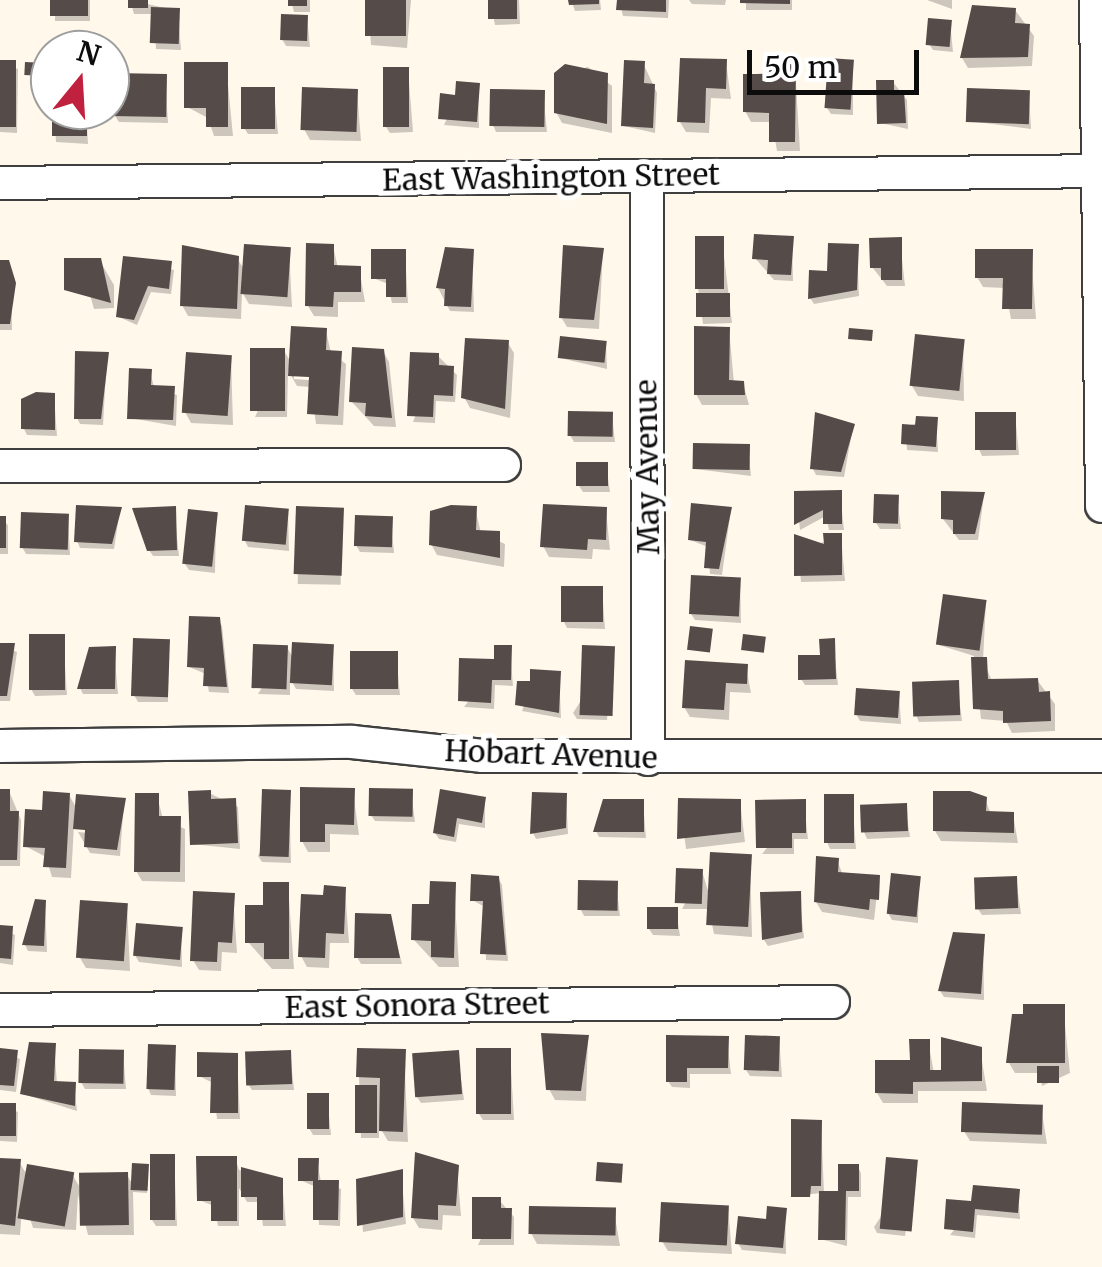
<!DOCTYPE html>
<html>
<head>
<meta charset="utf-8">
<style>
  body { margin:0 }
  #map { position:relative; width:1102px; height:1267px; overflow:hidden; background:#fff8eb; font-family:Merriweather,serif }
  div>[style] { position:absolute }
  .shadow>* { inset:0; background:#0003; transform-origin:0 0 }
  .building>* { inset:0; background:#554b48; transform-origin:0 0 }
  .roads { filter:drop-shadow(2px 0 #3f3f3f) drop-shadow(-2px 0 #3f3f3f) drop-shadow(0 2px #3f3f3f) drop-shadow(0 -2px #3f3f3f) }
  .minor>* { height:32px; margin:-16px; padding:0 16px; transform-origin:16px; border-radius:16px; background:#fff }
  span { translate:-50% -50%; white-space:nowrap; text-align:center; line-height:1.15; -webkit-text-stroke:10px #fff; paint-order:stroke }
  .street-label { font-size:30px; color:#0c0c0c }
  .north { position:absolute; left:30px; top:30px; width:100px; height:100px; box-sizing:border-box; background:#fff; border:2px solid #9e9e9e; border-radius:50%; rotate:18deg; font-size:28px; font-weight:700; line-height:40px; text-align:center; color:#0c0c0c }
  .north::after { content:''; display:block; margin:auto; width:35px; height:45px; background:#bf213e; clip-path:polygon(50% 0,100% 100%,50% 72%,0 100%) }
  .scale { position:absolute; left:747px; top:50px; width:172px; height:45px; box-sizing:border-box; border:5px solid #0c0c0c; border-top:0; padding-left:12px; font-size:30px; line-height:35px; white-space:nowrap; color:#0c0c0c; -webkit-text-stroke:8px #fff; paint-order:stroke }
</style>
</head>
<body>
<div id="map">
  <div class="shadow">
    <div style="left:55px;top:0;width:35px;height:21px"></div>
    <div style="clip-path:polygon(130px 0,178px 11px,181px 50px,156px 49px,154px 14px,134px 14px)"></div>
    <div style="clip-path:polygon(291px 0,310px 0,310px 12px,294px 12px)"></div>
    <div style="clip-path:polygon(368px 0,411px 0,407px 48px,371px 45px)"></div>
    <div style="clip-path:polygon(490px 0,519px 0,520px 24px,495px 25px)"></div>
    <div style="clip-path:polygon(571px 0,600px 0,601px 10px,575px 11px)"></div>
    <div style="clip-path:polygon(619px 0,669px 0,668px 18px,623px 16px)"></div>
    <div style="clip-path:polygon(689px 0,726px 0,725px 5px,692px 4px)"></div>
    <div style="left:746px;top:0;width:46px;height:10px"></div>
    <div style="clip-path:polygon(927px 0,968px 0,952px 0,952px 9px)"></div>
    <div style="clip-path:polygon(1015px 10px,1034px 36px,1032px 66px,968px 68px,962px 58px)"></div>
    <div style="clip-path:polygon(307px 17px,310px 47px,286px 46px,282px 39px)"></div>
    <div style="clip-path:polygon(950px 22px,953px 52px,933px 50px,929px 44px)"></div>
    <div style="clip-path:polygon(726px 62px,731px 99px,711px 98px,709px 133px,686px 132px,680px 122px)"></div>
    <div style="clip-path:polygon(853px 62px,853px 115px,831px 114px,827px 108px)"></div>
    <div style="clip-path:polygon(0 63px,18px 69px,17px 133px,0 132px)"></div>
    <div style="clip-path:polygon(643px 63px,657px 93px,655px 133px,624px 126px)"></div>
    <div style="clip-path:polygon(226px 64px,233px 136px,214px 136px,208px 118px,187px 107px)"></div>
    <div style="clip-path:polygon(588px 67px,612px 86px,612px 133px,562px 123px,556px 112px,557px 75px)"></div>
    <div style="clip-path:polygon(795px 67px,800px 151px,777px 151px,772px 122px,751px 122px,745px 111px,746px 76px)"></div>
    <div style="clip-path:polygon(408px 69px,413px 132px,390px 133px,386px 127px)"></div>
    <div style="clip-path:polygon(165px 77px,168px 123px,119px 122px,115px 116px)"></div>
    <div style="clip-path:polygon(893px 82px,907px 100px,908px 129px,880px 123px)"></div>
    <div style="clip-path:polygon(478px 85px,479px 128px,444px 125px,457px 97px)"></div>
    <div style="clip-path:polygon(274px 90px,278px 134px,248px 134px,244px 128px)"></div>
    <div style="clip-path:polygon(357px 91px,361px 141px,310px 140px,304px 129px)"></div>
    <div style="clip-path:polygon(543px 92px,547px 132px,496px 132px,493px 125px)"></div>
    <div style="clip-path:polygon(1029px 92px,1031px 129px,968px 121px)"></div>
    <div style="clip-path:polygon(54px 110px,86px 110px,88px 144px,56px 142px)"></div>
    <div style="clip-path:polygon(722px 239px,732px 323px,703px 324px,698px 288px)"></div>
    <div style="clip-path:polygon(792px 239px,793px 281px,774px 280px,755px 258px)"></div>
    <div style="clip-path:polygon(900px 240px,905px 286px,887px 286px,872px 267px)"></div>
    <div style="clip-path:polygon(333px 246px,338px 268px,359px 268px,365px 302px,338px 302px,338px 317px,314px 316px,308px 306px)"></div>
    <div style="clip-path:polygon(857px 246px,859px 296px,814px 304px,810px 298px)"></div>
    <div style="clip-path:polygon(289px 249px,292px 307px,249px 304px,242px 292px,241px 319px,188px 316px,182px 305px,237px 258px,245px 271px)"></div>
    <div style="clip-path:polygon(603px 250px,599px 329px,567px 327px,561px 317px)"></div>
    <div style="clip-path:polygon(472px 251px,474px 312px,450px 311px,438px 288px)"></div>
    <div style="clip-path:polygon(405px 252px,408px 303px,392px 303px,388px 284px,373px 278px)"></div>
    <div style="clip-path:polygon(1031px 252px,1036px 319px,1011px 319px,1005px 288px,983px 287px,977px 277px)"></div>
    <div style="clip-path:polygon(125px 258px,174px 270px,171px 294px,151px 292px,137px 325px,119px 317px)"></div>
    <div style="clip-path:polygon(100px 261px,114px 285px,114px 308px,94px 309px,90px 295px,66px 289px)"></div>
    <div style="clip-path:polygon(0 263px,11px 269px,12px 330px,0 330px)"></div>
    <div style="clip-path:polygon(729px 329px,734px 383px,743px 383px,749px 405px,702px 405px,696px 394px)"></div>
    <div style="clip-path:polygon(evenodd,326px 331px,331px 353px,346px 364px,343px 425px,316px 424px,311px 387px,297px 386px,288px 370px,287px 417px,255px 417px,284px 351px,292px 364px,326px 331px,294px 374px,322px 376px,322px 381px,294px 379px,294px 374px)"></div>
    <div style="clip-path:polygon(963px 342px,964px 401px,918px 396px,912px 386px)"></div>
    <div style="clip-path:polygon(508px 343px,514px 353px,510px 418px,470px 408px,464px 397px)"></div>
    <div style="clip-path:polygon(606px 344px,607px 369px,560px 358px)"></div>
    <div style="clip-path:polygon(383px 351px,389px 362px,396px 427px,374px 426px,351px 401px)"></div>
    <div style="clip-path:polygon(107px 354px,103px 425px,80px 424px,77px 418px)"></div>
    <div style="clip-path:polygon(438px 356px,457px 375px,455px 402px,436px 401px,435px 423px,413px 422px)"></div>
    <div style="clip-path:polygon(231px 357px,233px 425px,191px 423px,185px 412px)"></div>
    <div style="clip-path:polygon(150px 371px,154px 387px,177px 395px,176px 426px,130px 418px)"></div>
    <div style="clip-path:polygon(54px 396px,57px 436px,27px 435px,24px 429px)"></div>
    <div style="clip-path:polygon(612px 414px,615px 442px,574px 442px,570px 435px)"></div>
    <div style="clip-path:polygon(1015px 414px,1019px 455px,982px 456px,979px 449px)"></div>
    <div style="clip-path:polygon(936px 420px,938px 452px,907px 450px,905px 426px)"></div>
    <div style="clip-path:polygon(853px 426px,844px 477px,816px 475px,813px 469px)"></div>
    <div style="clip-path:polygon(748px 446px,751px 476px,695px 469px)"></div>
    <div style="clip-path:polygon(606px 464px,610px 492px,583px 492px,579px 486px)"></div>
    <div style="clip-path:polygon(796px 493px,840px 493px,844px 530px,829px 530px,826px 516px,800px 530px)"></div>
    <div style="clip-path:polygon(984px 495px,978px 540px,959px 540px,943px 519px)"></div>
    <div style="clip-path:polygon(897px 497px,901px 529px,880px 529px,876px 523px)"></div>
    <div style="clip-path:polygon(475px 508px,481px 533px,505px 544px,504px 567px,437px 555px,431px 544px)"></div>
    <div style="clip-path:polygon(120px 509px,114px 549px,80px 548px,77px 541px)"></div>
    <div style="clip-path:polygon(174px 509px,179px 556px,153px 556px,149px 550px)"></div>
    <div style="left:299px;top:509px;width:43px;height:75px;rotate:1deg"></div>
    <div style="clip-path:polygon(731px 509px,722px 575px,710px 574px,708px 547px,690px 540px)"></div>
    <div style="clip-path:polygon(606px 510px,610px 550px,593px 549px,592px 559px,549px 557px,543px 546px)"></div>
    <div style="clip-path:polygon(288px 511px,289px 551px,248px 547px,245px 541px)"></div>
    <div style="clip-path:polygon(216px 515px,215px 573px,189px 570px,185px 564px)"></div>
    <div style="clip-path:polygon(68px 516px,70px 555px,26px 554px,22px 547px)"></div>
    <div style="clip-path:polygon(0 518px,8px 525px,8px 554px,0 554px)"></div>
    <div style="clip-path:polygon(391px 519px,394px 553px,360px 552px,356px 545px)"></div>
    <div style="clip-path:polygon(797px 536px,812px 546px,841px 536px,845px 581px,801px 582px)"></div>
    <div style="clip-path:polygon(740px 581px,741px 623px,695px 620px,691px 614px)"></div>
    <div style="clip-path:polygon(602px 589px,605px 629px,567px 628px,564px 622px)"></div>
    <div style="clip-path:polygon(986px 602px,983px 660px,992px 681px,1037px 680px,1055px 704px,1055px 731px,1012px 733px,1006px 721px,981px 719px,974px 656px,939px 645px)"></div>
    <div style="clip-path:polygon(218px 620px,222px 626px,229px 693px,209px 692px,206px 674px,189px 667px)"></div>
    <div style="clip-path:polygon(63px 637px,67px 695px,35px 696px,31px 689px)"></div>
    <div style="clip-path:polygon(833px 641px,838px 685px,805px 685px,801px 679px)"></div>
    <div style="clip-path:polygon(169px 642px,168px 702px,138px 702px,134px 695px)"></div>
    <div style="clip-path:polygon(0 645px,17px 652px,10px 701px,0 701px)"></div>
    <div style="clip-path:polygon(333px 646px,334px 691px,296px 689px,290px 678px,290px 695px,258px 694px,287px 647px,294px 660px)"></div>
    <div style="clip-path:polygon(510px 648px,513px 686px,495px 685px,494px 709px,464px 707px)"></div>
    <div style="clip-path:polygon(114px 649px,118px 694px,83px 694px,80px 688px)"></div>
    <div style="clip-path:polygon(614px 649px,607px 720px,577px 719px,573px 713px)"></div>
    <div style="clip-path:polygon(396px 653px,400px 695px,356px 695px,352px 689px)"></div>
    <div style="clip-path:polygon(746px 667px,751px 693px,730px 692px,729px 720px,690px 717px,684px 707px)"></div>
    <div style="clip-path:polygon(559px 673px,561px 718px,522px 711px,532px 684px)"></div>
    <div style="clip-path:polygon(957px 682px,962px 721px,919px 722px,916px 715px)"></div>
    <div style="clip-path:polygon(899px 693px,901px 724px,860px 721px,856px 714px)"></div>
    <div style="clip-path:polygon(0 791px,9px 791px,21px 820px,20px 866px,0 866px)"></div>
    <div style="clip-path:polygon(353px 791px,359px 835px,330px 834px,330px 852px,308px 852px,302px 841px)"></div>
    <div style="clip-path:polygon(411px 791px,415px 822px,375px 821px,371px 815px)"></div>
    <div style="clip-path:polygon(209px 793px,238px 807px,240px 849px,192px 844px)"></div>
    <div style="clip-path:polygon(289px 793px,291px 863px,262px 862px,258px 856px)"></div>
    <div style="clip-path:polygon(69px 795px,77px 809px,124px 801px,120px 856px,90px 853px,78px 832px,98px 834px,74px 825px,71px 878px,52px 877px,46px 857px,25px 846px,45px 812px)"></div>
    <div style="clip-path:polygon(566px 795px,568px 834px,536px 839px,533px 833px)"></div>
    <div style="clip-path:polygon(157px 796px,163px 819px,185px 829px,185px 882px,142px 881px,136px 871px)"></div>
    <div style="clip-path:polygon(852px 797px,856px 849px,830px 849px,827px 842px)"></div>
    <div style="clip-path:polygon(485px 799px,485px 828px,459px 824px,456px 842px,439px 839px,435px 833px)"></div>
    <div style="clip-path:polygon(985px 799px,991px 814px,1013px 814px,1018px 843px,941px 841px,935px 831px)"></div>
    <div style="clip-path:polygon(680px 800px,740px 801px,745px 842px,686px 849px)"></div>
    <div style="clip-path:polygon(643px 802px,646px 838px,599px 837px,596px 831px)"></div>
    <div style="clip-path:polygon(804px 802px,808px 839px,794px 839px,794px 854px,762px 854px)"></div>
    <div style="clip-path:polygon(905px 805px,910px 837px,867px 839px,864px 832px)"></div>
    <div style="clip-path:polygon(750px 856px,752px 937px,714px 934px,709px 909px,682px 909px,702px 871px,710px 897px)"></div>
    <div style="clip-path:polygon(837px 860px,843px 875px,879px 877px,874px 920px,822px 912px,816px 902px)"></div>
    <div style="clip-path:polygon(498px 878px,502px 885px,508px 961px,486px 960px,485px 907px,472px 900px)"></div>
    <div style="clip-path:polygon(919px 879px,918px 923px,892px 920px,888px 913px)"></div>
    <div style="clip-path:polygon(1016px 879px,1021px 914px,982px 915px,978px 909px)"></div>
    <div style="clip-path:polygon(616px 883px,620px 916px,584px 916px,581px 910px)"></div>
    <div style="clip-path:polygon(288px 885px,294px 969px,272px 969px,248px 942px)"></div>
    <div style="clip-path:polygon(454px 885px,459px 967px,439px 967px,414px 940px)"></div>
    <div style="clip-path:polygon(345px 889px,349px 943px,330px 943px,329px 968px,307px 967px,301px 956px,325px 898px)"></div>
    <div style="clip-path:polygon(799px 894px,804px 938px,768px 946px,764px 940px)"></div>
    <div style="clip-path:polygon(233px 895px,237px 953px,222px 952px,221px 971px,199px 970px,193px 960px)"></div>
    <div style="clip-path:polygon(45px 902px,47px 952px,28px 951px,25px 945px)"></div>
    <div style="clip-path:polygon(127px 905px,130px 971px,86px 968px,80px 958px)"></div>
    <div style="clip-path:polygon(676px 910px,680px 936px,653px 935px,649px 929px)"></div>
    <div style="clip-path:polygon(390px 916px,402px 964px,361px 964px,357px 957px)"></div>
    <div style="clip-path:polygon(0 928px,15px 935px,13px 965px,0 963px)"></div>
    <div style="clip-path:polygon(181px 930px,182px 967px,139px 962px,133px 952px)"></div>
    <div style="clip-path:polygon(983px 936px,984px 1000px,944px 997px,940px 991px)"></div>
    <div style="clip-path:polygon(1063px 1006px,1070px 1073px,1042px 1086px,1040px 1073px,1015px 1073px,1009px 1063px)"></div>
    <div style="clip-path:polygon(588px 1038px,586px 1101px,555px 1100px,549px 1089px)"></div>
    <div style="clip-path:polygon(779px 1038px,782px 1077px,750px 1076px,746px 1070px)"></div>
    <div style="clip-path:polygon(727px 1039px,731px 1074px,690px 1074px,690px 1088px,672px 1087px,668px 1081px)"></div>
    <div style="clip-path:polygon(928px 1041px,934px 1073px,980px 1049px,987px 1091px,918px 1091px,918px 1103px,883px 1103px,877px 1093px)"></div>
    <div style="clip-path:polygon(54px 1045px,57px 1083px,74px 1084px,77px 1111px,23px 1094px)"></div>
    <div style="clip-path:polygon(175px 1048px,176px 1096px,151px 1095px,148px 1088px)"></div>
    <div style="clip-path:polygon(0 1051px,20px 1059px,16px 1092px,0 1090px)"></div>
    <div style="clip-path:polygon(510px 1051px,514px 1120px,483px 1120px,479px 1114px)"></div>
    <div style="clip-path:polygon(123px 1052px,126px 1089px,85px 1089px,81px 1082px)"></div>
    <div style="clip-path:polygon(404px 1052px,408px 1142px,388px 1141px,379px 1126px,379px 1138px,361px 1138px,359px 1077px)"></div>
    <div style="clip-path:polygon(457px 1052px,464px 1100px,421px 1103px,417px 1097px)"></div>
    <div style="clip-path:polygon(290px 1053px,294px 1090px,252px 1090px,248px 1084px)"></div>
    <div style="clip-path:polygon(237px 1055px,240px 1119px,217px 1119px,213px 1083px,199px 1076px)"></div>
    <div style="clip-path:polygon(327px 1096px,331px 1135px,313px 1135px,309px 1128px)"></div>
    <div style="clip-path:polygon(0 1105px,18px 1112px,17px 1142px,0 1141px)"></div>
    <div style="clip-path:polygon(1041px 1107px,1047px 1144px,970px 1141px,964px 1131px)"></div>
    <div style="clip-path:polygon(821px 1122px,824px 1193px,840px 1194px,858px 1167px,861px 1173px,861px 1197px,848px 1197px,847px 1246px,820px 1239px,821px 1193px,793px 1196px)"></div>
    <div style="clip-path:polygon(174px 1156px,177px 1226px,156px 1226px,152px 1220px)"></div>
    <div style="clip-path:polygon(235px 1158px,239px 1170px,282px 1180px,286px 1226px,263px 1226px,260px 1202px,247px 1202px,239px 1188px,239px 1226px,218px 1226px,214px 1206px,199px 1200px)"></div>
    <div style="clip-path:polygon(0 1160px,19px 1162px,29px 1178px,72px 1174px,82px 1191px,127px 1175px,133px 1185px,147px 1167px,147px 1193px,133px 1192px,134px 1235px,88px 1235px,78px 1195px,76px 1230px,33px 1228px,23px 1196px,20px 1235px,0 1234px)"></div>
    <div style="clip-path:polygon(317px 1161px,321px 1182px,341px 1189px,340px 1226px,319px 1225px,316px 1187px,300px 1180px)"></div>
    <div style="clip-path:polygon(916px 1163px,905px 1236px,877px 1233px,874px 1227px)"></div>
    <div style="clip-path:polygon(457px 1167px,461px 1216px,443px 1215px,442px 1230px,419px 1228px,413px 1218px)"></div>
    <div style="clip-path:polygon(401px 1172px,406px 1224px,363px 1232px,359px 1181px)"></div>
    <div style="clip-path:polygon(1018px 1191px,1020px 1219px,977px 1215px,975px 1238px,950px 1235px,974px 1204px)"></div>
    <div style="clip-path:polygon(499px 1200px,514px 1217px,514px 1245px,478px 1245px)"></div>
    <div style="clip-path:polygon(728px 1207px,732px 1254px,668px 1251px,662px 1241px)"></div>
    <div style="clip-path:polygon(785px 1210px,786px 1254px,742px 1250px,738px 1243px)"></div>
    <div style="clip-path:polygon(614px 1211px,620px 1246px,537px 1244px,531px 1233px)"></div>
  </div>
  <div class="building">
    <div style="left:50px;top:0;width:38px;height:16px"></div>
    <div style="left:128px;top:0;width:20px;height:8px"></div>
    <div style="left:288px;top:0;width:19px;height:6px"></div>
    <div style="left:365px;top:0;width:41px;height:36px"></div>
    <div style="left:488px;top:0;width:29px;height:19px"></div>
    <div style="clip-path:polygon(568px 0,599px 0,599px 4px,569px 5px)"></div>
    <div style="clip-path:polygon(617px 0,666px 0,666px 12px,616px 10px)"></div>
    <div style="clip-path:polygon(740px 0,790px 0,790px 4px,740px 3px)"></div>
    <div style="clip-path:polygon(972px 5px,1016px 8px,1015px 23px,1030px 24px,1028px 57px,960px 58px)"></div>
    <div style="left:151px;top:7px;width:29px;height:36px;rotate:2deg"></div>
    <div style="left:281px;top:14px;width:27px;height:26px;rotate:2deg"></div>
    <div style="left:928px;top:18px;width:24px;height:27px;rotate:5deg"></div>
    <div style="clip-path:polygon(680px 58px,727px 59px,726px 89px,706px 88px,705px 123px,677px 122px)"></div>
    <div style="left:828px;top:58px;width:26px;height:50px;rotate:4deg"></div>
    <div style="left:0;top:60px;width:16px;height:67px"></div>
    <div style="clip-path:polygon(624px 60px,645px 61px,644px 83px,655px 84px,653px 128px,621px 126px)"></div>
    <div style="left:25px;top:62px;width:21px;height:13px;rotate:3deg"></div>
    <div style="clip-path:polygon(184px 62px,228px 62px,228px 127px,206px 127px,206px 108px,184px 108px)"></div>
    <div style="clip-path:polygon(565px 64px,608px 73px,607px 124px,554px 113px,554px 73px)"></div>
    <div style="clip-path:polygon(769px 64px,796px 64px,795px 142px,769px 142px,769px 113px,743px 112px,743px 74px,769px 74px)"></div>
    <div style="left:383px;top:67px;width:26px;height:60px"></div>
    <div style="left:113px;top:73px;width:54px;height:43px;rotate:1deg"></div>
    <div style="clip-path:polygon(876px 80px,894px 80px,894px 92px,904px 91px,906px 123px,877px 124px)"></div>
    <div style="clip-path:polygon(456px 81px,480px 83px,477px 122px,438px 119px,440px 93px,455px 95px)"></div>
    <div style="left:241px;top:87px;width:34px;height:42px"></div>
    <div style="left:302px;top:87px;width:56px;height:43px;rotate:2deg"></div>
    <div style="left:967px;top:88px;width:63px;height:34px;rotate:2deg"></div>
    <div style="left:490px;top:89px;width:55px;height:37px;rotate:1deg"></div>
    <div style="left:52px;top:110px;width:35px;height:26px"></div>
    <div style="clip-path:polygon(754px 234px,794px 236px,791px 275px,767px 274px,768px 260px,752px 259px)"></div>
    <div style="left:695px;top:236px;width:29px;height:53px"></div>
    <div style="clip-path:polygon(902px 237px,902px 280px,881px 280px,881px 268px,870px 268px,869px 238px)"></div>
    <div style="clip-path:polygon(306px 243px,334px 244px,334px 265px,361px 266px,361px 292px,334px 292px,333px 307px,305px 306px)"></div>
    <div style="clip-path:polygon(828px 243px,859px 244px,857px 290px,808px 299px,809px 270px,827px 271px)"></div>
    <div style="left:244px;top:244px;width:47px;height:50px;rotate:4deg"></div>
    <div style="clip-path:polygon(182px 245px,239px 256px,237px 309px,180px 306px)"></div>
    <div style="clip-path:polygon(563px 245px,604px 248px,594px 320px,559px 318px)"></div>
    <div style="clip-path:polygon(445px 247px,474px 249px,471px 307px,444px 306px,445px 289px,436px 288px)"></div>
    <div style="clip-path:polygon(371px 249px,406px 249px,406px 297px,386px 297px,386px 279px,371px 279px)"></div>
    <div style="clip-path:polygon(975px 249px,1033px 249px,1032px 309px,1002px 309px,1003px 278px,975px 278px)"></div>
    <div style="clip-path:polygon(123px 256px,172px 261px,169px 289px,148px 286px,134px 320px,116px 317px)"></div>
    <div style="clip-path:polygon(64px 258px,101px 258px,111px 303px,64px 290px)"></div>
    <div style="clip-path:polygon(0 260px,9px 260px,16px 283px,10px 324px,0 324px)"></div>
    <div style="left:730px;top:293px;width:24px;height:34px;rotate:90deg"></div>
    <div style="clip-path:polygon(291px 326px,327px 328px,326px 350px,342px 351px,338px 416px,307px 414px,309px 377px,288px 376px)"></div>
    <div style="clip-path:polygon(694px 326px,730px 327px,729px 380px,744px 381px,745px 395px,694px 395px)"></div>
    <div style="left:849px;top:328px;width:24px;height:11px;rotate:5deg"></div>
    <div style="left:915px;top:334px;width:50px;height:52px;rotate:6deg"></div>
    <div style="left:560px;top:336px;width:47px;height:22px;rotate:6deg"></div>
    <div style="clip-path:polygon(465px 338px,509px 340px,505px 409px,461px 398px)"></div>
    <div style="clip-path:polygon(352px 347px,384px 349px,392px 418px,365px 416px,366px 403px,349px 402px)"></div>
    <div style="left:250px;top:348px;width:35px;height:63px"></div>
    <div style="clip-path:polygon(75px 351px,109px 352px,101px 419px,74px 419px)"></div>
    <div style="left:186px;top:352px;width:46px;height:61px;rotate:4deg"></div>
    <div style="clip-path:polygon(410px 352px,439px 353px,439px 365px,454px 366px,453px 396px,434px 395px,433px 417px,407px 416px)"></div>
    <div style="clip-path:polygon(129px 368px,152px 369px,151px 385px,175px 386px,173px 420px,127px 419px)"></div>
    <div style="clip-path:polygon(36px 392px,55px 393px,55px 430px,21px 429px,21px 399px)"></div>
    <div style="left:568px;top:411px;width:45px;height:25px;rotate:1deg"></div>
    <div style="clip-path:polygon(815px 412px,855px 424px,841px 472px,810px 469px)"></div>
    <div style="left:975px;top:412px;width:41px;height:38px"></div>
    <div style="clip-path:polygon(916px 416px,938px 417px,936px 447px,901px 444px,902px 424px,915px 425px)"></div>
    <div style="left:693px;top:443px;width:57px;height:26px;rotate:1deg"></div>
    <div style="left:608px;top:462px;width:24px;height:32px;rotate:90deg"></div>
    <div style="clip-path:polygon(842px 490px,842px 524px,823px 524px,823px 510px,794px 525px,794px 491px)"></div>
    <div style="clip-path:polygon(941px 491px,985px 492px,975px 534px,953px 534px,953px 520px,941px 519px)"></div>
    <div style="left:874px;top:494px;width:25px;height:29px;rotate:2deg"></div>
    <div style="clip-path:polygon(691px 503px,732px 507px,719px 569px,704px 568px,706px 542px,688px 540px)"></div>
    <div style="clip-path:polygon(543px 504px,607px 507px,606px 540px,588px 539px,587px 550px,540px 547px)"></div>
    <div style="clip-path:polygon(76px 505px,122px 507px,112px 544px,74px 542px)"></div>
    <div style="left:245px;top:505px;width:44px;height:36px;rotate:5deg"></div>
    <div style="clip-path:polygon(451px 505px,477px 506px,476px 530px,500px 531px,500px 558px,429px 545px,430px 511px)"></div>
    <div style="clip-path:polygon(176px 506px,177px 550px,147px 551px,132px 508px)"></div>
    <div style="left:296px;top:506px;width:48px;height:68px;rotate:2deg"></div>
    <div style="left:188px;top:509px;width:30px;height:55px;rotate:6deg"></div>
    <div style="left:21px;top:512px;width:48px;height:36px;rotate:2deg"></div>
    <div style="left:355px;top:515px;width:38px;height:31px;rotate:2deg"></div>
    <div style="left:0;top:516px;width:6px;height:32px"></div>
    <div style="clip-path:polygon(823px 533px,842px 533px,842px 575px,794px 576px,794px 534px,824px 544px)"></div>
    <div style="left:691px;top:575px;width:50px;height:39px;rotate:3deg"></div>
    <div style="left:561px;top:586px;width:42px;height:36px"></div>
    <div style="left:943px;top:594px;width:44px;height:51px;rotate:8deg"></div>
    <div style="clip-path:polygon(189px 616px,220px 617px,227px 687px,203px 686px,204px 668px,187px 667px)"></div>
    <div style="left:690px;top:626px;width:23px;height:24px;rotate:7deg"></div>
    <div style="left:29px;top:634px;width:36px;height:56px"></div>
    <div style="left:743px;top:634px;width:23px;height:16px;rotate:7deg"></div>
    <div style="left:133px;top:638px;width:37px;height:58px;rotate:2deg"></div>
    <div style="clip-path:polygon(835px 638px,836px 679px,798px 680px,798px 655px,820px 655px,819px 639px)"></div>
    <div style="left:292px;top:642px;width:42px;height:41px;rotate:3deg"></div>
    <div style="clip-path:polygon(0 643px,15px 643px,7px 696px,0 696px)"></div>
    <div style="left:253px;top:644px;width:35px;height:44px;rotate:2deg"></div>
    <div style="clip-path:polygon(494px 645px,512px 645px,511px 680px,492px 680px,491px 703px,458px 701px,459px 658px,494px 659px)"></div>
    <div style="left:582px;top:645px;width:33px;height:70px;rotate:2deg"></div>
    <div style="clip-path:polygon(116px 646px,115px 689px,77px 689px,89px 647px)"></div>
    <div style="left:350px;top:651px;width:48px;height:38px"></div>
    <div style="clip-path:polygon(971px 657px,987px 657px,988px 679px,1038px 678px,1039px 692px,1050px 691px,1051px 721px,1003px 723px,1003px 711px,973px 709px)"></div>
    <div style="clip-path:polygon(685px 660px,748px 664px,747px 684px,726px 683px,724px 710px,682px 708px)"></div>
    <div style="clip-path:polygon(530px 669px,561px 671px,559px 713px,515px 705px,517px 681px,530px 681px)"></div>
    <div style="left:959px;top:680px;width:35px;height:47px;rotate:88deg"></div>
    <div style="left:856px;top:688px;width:44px;height:27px;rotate:4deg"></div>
    <div style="clip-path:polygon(300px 787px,355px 788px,354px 825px,325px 824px,325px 842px,300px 842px)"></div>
    <div style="left:369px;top:788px;width:44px;height:28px;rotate:1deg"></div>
    <div style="clip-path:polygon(0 789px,10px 789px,10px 811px,19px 811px,17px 860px,0 860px)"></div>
    <div style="left:262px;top:789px;width:29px;height:67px;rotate:2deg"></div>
    <div style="clip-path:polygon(440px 789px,486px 797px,482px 823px,457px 818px,454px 837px,433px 833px)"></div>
    <div style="clip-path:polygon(211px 790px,211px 799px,236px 798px,238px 843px,190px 845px,188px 791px)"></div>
    <div style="clip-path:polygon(43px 791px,70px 793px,66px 868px,43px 867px,45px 848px,23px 847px,25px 809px,42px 810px)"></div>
    <div style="clip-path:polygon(933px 791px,970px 791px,987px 797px,986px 811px,1014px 812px,1014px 833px,933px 831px)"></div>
    <div style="clip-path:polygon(532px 792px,567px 793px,566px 828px,530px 834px)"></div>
    <div style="clip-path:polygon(135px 793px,159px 793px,159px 816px,181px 816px,180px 872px,134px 872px)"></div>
    <div style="clip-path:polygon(76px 794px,126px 798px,117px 850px,84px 847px,85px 830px,73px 829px)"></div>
    <div style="left:824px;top:794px;width:30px;height:49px"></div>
    <div style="clip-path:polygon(678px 798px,741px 799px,741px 832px,677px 839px)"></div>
    <div style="clip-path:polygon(603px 799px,644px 799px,644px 832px,593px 832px)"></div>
    <div style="clip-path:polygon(806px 799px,806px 833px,792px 833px,792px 848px,756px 848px,755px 800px)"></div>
    <div style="left:907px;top:803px;width:28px;height:47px;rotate:88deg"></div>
    <div style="left:710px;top:852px;width:42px;height:73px;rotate:3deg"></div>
    <div style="clip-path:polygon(816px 856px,839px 858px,838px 872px,880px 875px,879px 900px,870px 899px,869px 910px,814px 902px)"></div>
    <div style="left:676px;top:868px;width:27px;height:35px;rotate:2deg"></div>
    <div style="left:891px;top:873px;width:30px;height:41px;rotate:6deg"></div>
    <div style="clip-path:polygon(471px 874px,499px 876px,506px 955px,480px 954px,483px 901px,470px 901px)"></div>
    <div style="left:1017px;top:876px;width:32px;height:43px;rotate:88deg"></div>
    <div style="left:578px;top:880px;width:40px;height:30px;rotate:1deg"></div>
    <div style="clip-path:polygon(430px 881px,456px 882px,454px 958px,431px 957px,431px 941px,411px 940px,412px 904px,429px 904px)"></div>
    <div style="clip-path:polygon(263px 882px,289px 882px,289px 959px,264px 959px,264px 943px,245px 943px,245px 905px,263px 905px)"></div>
    <div style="clip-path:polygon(324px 885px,346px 887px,344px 934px,326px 933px,325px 958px,298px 957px,301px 894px,323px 895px)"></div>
    <div style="clip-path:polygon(193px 891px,235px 893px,232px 943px,218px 942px,217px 962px,190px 961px)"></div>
    <div style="clip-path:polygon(801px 891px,802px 932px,762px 940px,760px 892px)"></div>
    <div style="clip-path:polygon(35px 899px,46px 900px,44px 946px,22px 945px)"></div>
    <div style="left:80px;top:900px;width:48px;height:58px;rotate:4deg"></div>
    <div style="left:647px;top:907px;width:31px;height:22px"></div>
    <div style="clip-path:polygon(355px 913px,391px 914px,400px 958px,354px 958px)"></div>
    <div style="left:136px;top:923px;width:47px;height:33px;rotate:5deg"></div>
    <div style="clip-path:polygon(0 925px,13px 926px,11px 959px,0 958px)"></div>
    <div style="clip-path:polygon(953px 932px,985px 934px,981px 994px,938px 991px)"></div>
    <div style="clip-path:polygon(1023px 1004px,1065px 1004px,1065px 1063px,1006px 1063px,1012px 1014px,1023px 1014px)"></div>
    <div style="clip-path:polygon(541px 1033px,589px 1035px,581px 1091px,546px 1090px)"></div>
    <div style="clip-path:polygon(666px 1035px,729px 1036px,728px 1068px,687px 1068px,687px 1082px,666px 1082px)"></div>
    <div style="left:745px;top:1035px;width:35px;height:35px;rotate:2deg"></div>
    <div style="clip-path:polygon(941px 1037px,982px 1047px,982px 1081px,913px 1082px,913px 1094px,875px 1093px,875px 1060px,910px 1060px,909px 1039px,930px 1039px,930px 1070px,941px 1070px)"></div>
    <div style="clip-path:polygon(29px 1042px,56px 1043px,54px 1081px,76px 1082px,75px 1106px,20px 1094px)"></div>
    <div style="left:148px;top:1044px;width:28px;height:45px;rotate:2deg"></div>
    <div style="clip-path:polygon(0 1048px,18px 1050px,14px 1086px,0 1085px)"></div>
    <div style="clip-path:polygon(357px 1048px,406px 1049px,403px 1132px,379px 1131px,380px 1078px,356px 1077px)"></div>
    <div style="left:476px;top:1048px;width:35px;height:66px"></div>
    <div style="left:79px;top:1049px;width:45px;height:34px;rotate:1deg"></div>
    <div style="left:291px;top:1050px;width:34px;height:46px;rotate:88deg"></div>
    <div style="left:459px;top:1050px;width:44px;height:47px;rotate:86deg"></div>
    <div style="clip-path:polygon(197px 1052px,238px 1053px,238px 1113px,210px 1113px,211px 1077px,197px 1077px)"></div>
    <div style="left:1059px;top:1066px;width:17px;height:22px;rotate:90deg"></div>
    <div style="left:355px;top:1085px;width:22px;height:48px"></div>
    <div style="left:307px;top:1093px;width:22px;height:36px"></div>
    <div style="left:962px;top:1102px;width:81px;height:30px;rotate:2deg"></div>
    <div style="left:0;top:1103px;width:16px;height:33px"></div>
    <div style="clip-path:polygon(791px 1119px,822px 1120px,821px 1186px,811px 1186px,810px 1197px,791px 1197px)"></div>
    <div style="clip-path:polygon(415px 1152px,459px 1165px,456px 1206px,438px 1205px,438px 1220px,411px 1218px)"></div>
    <div style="left:150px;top:1154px;width:25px;height:66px"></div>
    <div style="clip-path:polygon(196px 1156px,237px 1156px,237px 1221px,211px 1221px,211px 1201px,197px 1201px)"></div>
    <div style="left:886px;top:1157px;width:32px;height:72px;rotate:5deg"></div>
    <div style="clip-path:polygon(0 1158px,21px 1159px,15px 1226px,0 1224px)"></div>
    <div style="clip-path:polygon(298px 1158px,319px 1158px,318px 1180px,339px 1180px,338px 1220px,313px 1220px,313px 1181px,298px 1181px)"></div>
    <div style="left:597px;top:1162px;width:26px;height:19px;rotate:4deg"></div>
    <div style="left:132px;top:1163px;width:17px;height:27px;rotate:3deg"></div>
    <div style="left:27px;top:1164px;width:48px;height:55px;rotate:10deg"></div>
    <div style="clip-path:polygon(838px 1164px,859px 1164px,859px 1191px,846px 1191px,845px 1240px,818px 1240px,819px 1191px,838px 1191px)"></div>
    <div style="clip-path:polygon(241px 1167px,283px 1178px,283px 1220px,257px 1220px,257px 1197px,241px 1197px)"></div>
    <div style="clip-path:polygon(403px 1169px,403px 1217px,357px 1226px,356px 1179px)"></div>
    <div style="left:128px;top:1172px;width:53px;height:49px;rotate:89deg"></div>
    <div style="clip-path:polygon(973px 1185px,1020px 1189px,1018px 1213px,975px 1209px,973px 1232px,944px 1229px,946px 1199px,971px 1201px)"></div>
    <div style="clip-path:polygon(472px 1197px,501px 1197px,501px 1208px,512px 1208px,511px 1239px,472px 1239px)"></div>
    <div style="left:661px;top:1202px;width:68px;height:40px;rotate:3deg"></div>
    <div style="left:529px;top:1206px;width:87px;height:28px;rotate:1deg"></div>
    <div style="clip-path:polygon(767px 1206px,787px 1208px,783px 1248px,735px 1244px,738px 1216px,766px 1219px)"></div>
  </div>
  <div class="roads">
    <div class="minor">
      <div style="left:1096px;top:0;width:506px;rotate:89.32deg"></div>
      <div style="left:647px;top:176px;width:583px;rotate:89.9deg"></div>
      <div style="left:0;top:183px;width:1102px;rotate:-0.62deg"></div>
      <div style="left:0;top:466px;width:504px;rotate:-0.11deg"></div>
      <div style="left:0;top:746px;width:352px;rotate:-0.7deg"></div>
      <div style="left:352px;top:742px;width:132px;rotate:6.1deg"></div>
      <div style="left:483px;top:756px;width:619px"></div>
      <div style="left:0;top:1010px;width:833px;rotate:-0.55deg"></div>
    </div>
  </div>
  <div class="street-label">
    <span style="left:551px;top:177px;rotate:-1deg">East Washington Street</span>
    <span style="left:647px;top:467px;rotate:-91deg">May Avenue</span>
    <span style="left:551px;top:754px;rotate:2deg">Hobart Avenue</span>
    <span style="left:417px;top:1005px;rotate:-1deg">East Sonora Street</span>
  </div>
  <div class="north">N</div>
  <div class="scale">50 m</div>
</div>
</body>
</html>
